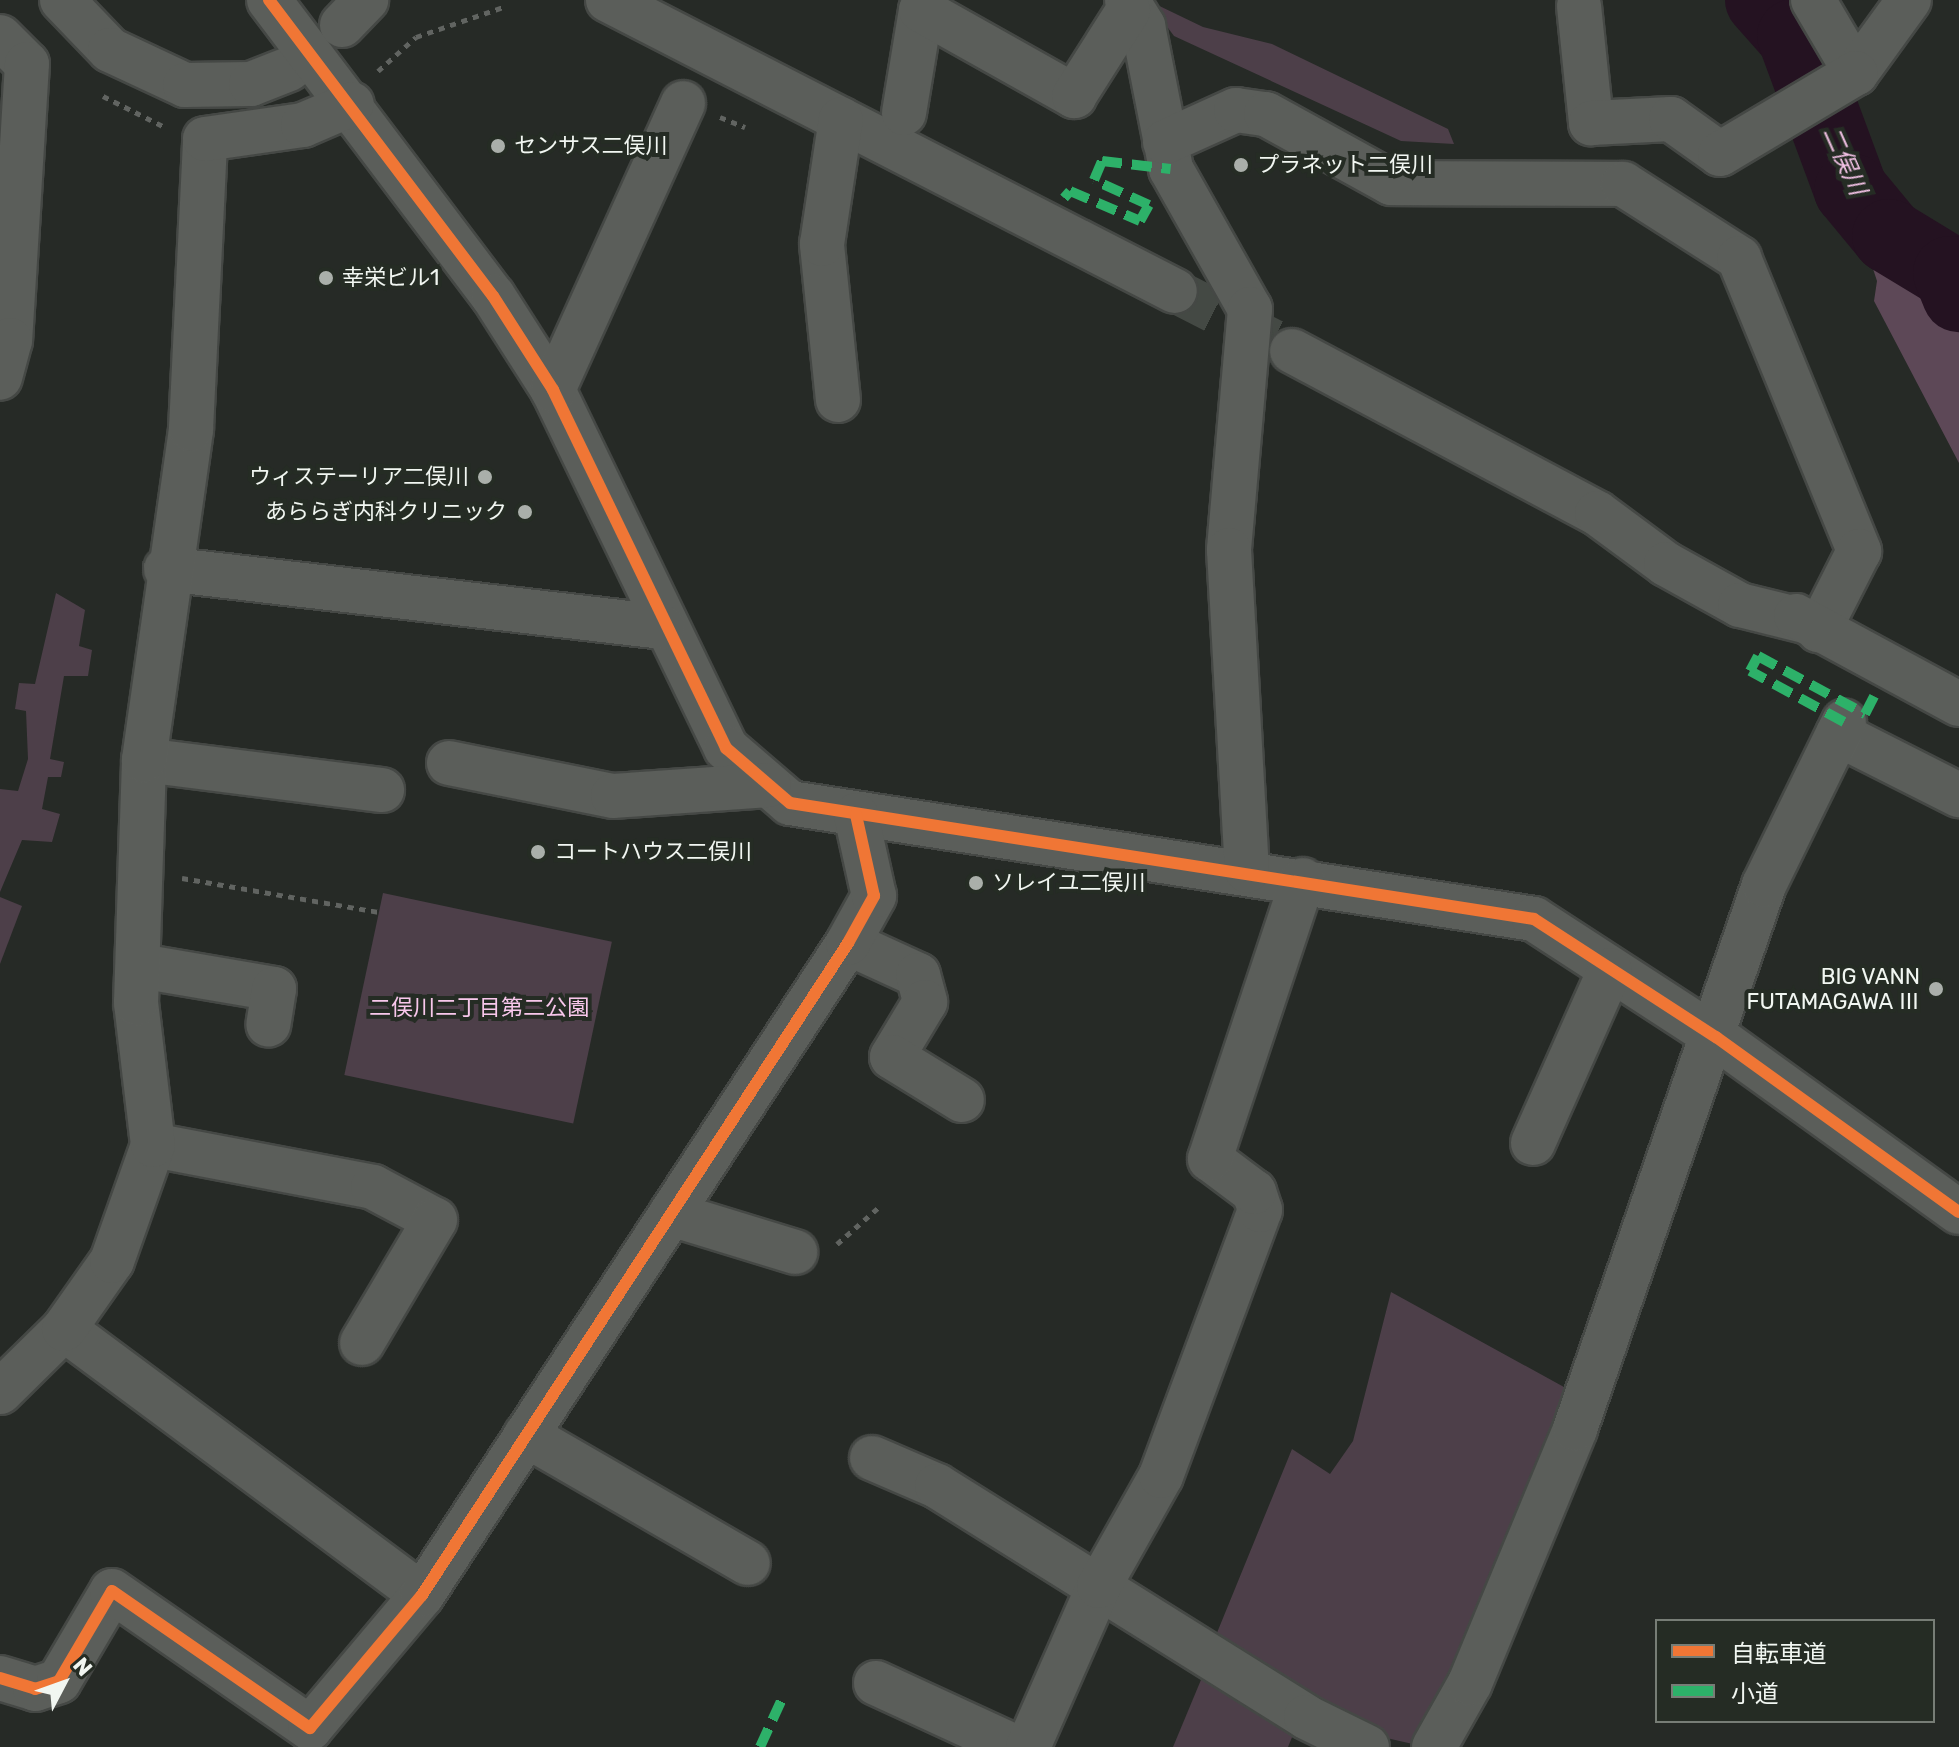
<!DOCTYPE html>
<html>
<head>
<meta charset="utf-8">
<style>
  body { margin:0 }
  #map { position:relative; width:1959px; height:1747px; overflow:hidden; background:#262a26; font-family:Rubik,"Noto Sans JP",sans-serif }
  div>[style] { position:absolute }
  .green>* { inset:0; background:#4d3f49; transform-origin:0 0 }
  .forest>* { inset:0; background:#5d4857 }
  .river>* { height:74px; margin:-37px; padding:0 37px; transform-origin:37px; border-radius:37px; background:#241221 }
  .minor-tunnel>* { height:44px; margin-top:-22px; transform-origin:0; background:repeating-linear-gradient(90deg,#444944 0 44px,transparent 0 66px) }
  .path>* { height:5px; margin-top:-2.5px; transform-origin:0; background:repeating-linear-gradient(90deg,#616461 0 6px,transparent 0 12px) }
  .roads { filter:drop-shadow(2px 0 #454845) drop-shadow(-2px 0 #454845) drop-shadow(0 2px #454845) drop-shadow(0 -2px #454845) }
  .minor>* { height:44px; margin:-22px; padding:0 22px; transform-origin:22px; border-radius:22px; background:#5b5e5a }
  .quiet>* { height:10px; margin-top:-5px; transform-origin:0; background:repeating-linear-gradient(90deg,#2db169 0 20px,transparent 0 30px) }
  .cycleway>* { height:12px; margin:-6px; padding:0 6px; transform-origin:6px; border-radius:6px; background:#f07635 }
  .dots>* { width:22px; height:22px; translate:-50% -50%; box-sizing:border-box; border:4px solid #252c24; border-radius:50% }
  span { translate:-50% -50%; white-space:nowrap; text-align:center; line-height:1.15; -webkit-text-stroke:8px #252c24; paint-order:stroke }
  .poi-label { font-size:22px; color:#f1f6f1 }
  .left { translate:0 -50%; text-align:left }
  .right { translate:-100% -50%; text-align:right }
  .park-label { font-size:22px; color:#f8c7eb }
  .water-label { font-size:24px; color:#f3c2e6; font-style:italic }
  .legend { position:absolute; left:1655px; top:1619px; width:280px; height:104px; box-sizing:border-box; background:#252c24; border:2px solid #777d76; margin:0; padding:10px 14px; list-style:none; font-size:24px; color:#f1f6f1 }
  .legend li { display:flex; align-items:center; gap:16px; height:40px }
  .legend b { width:40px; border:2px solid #777d76 }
  .north { position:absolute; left:24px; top:1643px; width:80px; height:80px; -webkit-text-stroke:6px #252c24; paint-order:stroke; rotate:49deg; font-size:22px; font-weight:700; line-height:32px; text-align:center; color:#f1f6f1 }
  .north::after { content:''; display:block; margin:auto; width:28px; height:36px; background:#f1f6f1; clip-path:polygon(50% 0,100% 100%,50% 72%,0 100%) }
</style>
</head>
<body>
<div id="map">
  <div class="green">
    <div style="clip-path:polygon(1147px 0,1203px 27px,1272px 44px,1448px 129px,1454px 144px,1401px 141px,1174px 36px)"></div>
    <div style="clip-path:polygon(56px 593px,85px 610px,79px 646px,92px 650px,88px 676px,64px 676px,50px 759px,64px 762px,61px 777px,48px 777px,42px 809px,60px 814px,52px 842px,22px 840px,0 892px,0 789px,18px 791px,28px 759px,26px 711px,15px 709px,19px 683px,35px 684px)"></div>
    <div style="left:383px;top:893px;width:234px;height:186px;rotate:12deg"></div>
    <div style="clip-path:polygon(0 897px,22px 906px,0 964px)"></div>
    <div style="clip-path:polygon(1391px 1292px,1573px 1392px,1426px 1747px,1360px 1732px,1212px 1645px,1292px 1449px,1330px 1474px,1353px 1441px)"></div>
    <div style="clip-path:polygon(1203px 1675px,1300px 1718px,1288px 1747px,1173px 1747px)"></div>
  </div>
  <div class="forest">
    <div style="clip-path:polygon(1862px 235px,1942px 279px,1959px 320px,1959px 463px,1874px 301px,1877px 281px)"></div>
  </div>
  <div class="river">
    <div style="left:1762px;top:0;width:48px;rotate:48.4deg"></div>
    <div style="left:1794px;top:36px;width:164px;rotate:69.7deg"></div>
    <div style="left:1851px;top:190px;width:60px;rotate:50.4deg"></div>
    <div style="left:1889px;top:236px;width:71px;rotate:31.2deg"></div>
    <div style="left:1950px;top:273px;width:24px;rotate:68deg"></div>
  </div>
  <div class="minor-tunnel">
    <div style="left:1175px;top:291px;width:131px;rotate:27.1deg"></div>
  </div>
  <div class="path">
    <div style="left:378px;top:71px;width:51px;rotate:-41.8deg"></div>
    <div style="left:416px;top:37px;width:92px;rotate:-19deg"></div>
    <div style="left:103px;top:96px;width:69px;rotate:26.6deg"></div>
    <div style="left:720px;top:117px;width:27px;rotate:22deg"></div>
    <div style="left:182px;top:878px;width:199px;rotate:9.8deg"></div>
    <div style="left:837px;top:1244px;width:55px;rotate:-41.3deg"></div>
  </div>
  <div class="roads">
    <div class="minor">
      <div style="left:62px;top:0;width:69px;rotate:46.2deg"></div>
      <div style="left:110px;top:50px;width:83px;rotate:25deg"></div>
      <div style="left:185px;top:85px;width:66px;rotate:-0.9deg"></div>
      <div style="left:251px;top:84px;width:41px;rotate:-21.5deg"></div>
      <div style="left:269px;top:0;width:371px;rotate:52.9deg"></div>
      <div style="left:493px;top:296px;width:112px;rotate:57.4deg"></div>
      <div style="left:553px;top:390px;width:398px;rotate:64.2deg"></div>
      <div style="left:726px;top:748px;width:84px;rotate:40.7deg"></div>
      <div style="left:790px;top:803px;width:753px;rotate:8.86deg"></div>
      <div style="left:1534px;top:919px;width:217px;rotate:33deg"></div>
      <div style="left:1716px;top:1037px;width:299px;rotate:35.8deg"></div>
      <div style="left:608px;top:0;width:637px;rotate:27.17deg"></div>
      <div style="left:1127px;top:0;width:31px;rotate:58deg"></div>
      <div style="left:1143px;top:26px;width:146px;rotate:78.9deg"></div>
      <div style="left:1171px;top:169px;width:161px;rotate:60.6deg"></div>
      <div style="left:1250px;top:309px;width:242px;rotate:95deg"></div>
      <div style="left:1229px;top:550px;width:321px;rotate:86.8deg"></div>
      <div style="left:1813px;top:0;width:85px;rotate:59.5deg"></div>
      <div style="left:1856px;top:73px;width:90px;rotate:-54deg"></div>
      <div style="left:1579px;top:6px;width:118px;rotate:84.1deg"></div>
      <div style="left:1591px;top:123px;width:80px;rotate:-2.9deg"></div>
      <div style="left:1671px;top:119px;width:60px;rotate:35.5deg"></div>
      <div style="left:1720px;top:154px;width:158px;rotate:-30.8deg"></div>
      <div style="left:342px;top:25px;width:35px;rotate:-46deg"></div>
      <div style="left:0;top:37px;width:38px;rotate:45deg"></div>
      <div style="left:27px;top:64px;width:277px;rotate:93.5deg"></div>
      <div style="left:10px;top:340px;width:39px;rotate:105deg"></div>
      <div style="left:904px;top:113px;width:104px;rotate:-80.6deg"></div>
      <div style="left:921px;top:10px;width:176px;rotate:29.3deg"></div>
      <div style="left:1074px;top:96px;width:101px;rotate:-57.6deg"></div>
      <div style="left:1165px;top:142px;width:78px;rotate:-24.3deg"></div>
      <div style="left:1236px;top:110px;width:30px;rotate:8deg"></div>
      <div style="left:1266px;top:114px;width:143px;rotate:28.9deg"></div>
      <div style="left:1391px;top:183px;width:232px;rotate:0.2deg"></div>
      <div style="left:1623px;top:184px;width:138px;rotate:32.5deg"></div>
      <div style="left:1739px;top:258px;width:317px;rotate:67.7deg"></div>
      <div style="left:1859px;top:551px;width:89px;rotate:116.9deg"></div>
      <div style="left:1292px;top:351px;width:345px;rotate:28deg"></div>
      <div style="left:1597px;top:513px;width:86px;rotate:36.5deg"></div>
      <div style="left:1666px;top:564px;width:85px;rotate:29deg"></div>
      <div style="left:1740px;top:605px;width:63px;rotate:13.8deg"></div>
      <div style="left:553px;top:390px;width:315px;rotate:-65.6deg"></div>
      <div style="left:838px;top:400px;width:157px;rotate:-95.9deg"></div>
      <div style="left:822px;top:244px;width:126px;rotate:-81.4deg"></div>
      <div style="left:166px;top:569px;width:500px;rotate:6.66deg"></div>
      <div style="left:1796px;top:616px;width:185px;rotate:28.4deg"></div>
      <div style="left:1838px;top:734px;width:136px;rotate:26.8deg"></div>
      <div style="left:144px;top:760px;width:240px;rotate:7.2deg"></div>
      <div style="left:449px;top:763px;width:167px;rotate:11.4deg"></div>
      <div style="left:613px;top:796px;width:156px;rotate:-4deg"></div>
      <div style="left:848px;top:943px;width:77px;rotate:24.6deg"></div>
      <div style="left:918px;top:975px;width:28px;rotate:75deg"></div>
      <div style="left:925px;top:1002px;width:64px;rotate:121deg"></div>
      <div style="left:892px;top:1057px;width:82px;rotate:31.6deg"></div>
      <div style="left:140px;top:966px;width:136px;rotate:9.7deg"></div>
      <div style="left:274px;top:989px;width:36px;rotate:99deg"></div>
      <div style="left:1533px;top:1143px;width:189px;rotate:-66deg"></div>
      <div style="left:153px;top:1145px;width:224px;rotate:10.8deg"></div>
      <div style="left:373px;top:1187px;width:70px;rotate:28deg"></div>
      <div style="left:435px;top:1220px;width:143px;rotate:120.7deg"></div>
      <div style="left:671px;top:1214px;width:130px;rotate:17deg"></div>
      <div style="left:64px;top:1329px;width:446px;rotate:36.6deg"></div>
      <div style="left:0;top:1392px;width:90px;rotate:-44.5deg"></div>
      <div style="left:64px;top:1329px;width:83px;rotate:-54.8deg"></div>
      <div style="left:112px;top:1261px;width:123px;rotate:-70.5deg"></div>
      <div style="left:153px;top:1145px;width:143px;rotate:-96.8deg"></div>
      <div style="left:136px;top:1003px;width:243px;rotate:-88.1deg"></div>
      <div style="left:144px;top:760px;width:334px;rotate:-81.9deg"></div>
      <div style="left:191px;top:429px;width:290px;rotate:-87.2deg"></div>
      <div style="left:205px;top:139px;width:99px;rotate:-8.1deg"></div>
      <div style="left:303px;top:125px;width:53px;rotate:-23.2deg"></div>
      <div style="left:526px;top:1435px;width:256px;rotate:30deg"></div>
      <div style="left:872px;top:1458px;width:71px;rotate:23.3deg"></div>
      <div style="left:937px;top:1486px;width:435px;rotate:32deg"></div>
      <div style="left:1306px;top:1717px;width:68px;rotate:26.2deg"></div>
      <div style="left:0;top:1678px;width:37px;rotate:17deg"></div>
      <div style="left:35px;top:1689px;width:25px;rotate:-18deg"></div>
      <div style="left:59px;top:1681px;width:104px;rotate:-59.5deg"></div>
      <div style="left:112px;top:1591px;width:241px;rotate:34.7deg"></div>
      <div style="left:310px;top:1728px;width:174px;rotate:-49.9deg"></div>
      <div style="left:422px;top:1595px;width:779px;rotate:-56.84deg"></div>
      <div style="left:848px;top:943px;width:54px;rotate:-61deg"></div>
      <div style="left:874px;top:896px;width:83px;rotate:-102.5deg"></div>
      <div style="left:876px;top:1683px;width:153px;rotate:24.7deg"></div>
      <div style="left:1028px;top:1747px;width:176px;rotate:-66.2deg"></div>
      <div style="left:1099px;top:1586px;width:126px;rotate:-60.6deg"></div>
      <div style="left:1161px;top:1476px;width:284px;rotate:-69.6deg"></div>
      <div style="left:1260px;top:1210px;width:19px;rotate:-108deg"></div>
      <div style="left:1254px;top:1192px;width:55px;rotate:-143.1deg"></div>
      <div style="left:1210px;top:1159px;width:294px;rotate:-71.6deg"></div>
      <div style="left:1434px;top:1747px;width:73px;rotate:-60.6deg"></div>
      <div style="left:1470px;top:1683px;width:275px;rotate:-67.5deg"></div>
      <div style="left:1575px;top:1429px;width:576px;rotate:-70.84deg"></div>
      <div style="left:1764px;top:885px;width:182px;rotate:-63.9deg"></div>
    </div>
  </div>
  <div class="quiet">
    <div style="left:1064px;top:198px;width:9px;rotate:-49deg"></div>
    <div style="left:1070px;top:191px;width:76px;rotate:23.2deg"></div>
    <div style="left:1140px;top:221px;width:18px;rotate:-61deg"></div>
    <div style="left:1149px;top:205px;width:60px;rotate:-155.6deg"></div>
    <div style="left:1094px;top:180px;width:21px;rotate:-67deg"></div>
    <div style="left:1102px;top:161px;width:69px;rotate:6.6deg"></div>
    <div style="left:1844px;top:722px;width:107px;rotate:-151.5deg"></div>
    <div style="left:1750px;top:671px;width:17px;rotate:-62deg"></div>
    <div style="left:1758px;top:656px;width:122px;rotate:28.5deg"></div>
    <div style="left:1865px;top:714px;width:20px;rotate:-63deg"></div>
    <div style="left:760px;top:1747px;width:53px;rotate:-65.4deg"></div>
  </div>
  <div class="cycleway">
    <div style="left:269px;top:0;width:371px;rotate:52.9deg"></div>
    <div style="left:493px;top:296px;width:112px;rotate:57.4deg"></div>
    <div style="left:553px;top:390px;width:398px;rotate:64.2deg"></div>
    <div style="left:726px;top:748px;width:84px;rotate:40.7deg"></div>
    <div style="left:790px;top:803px;width:753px;rotate:8.86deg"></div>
    <div style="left:1534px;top:919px;width:217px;rotate:33deg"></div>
    <div style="left:1716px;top:1037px;width:299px;rotate:35.8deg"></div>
    <div style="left:0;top:1678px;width:37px;rotate:17deg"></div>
    <div style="left:35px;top:1689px;width:25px;rotate:-18deg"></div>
    <div style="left:59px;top:1681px;width:104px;rotate:-59.5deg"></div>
    <div style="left:112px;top:1591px;width:241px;rotate:34.7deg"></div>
    <div style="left:310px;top:1728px;width:174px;rotate:-49.9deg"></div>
    <div style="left:422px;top:1595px;width:779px;rotate:-56.84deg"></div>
    <div style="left:848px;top:943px;width:54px;rotate:-61deg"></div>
    <div style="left:874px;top:896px;width:83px;rotate:-102.5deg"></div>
  </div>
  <div class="dots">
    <div style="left:498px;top:146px;background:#aaafaa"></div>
    <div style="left:1241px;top:165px;background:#aaafaa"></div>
    <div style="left:326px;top:278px;background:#aaafaa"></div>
    <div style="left:485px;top:477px;background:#aaafaa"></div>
    <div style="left:525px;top:512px;background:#aaafaa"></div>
    <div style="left:538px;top:852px;background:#aaafaa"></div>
    <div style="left:976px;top:883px;background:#aaafaa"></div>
    <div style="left:1936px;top:989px;background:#aaafaa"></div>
  </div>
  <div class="poi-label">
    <span class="left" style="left:514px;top:146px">センサス二俣川</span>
    <span class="left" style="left:1257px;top:165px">プラネット二俣川</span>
    <span class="left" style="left:342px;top:278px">幸栄ビル1</span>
    <span class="right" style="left:469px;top:477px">ウィステーリア二俣川</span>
    <span class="right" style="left:507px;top:512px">あららぎ内科クリニック</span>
    <span class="left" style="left:554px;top:852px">コートハウス二俣川</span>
    <span class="left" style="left:992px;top:883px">ソレイユ二俣川</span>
    <span class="right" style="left:1920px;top:989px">BIG VANN<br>FUTAMAGAWA Ⅲ</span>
  </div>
  <div class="park-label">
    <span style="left:479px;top:1008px">二俣川二丁目第二公園</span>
  </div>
  <div class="water-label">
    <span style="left:1844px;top:161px;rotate:66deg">二俣川</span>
  </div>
  <ul class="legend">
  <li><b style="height:10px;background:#f07635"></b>自転車道</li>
  <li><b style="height:10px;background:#2db169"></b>小道</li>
  </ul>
  <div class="north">N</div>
</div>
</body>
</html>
